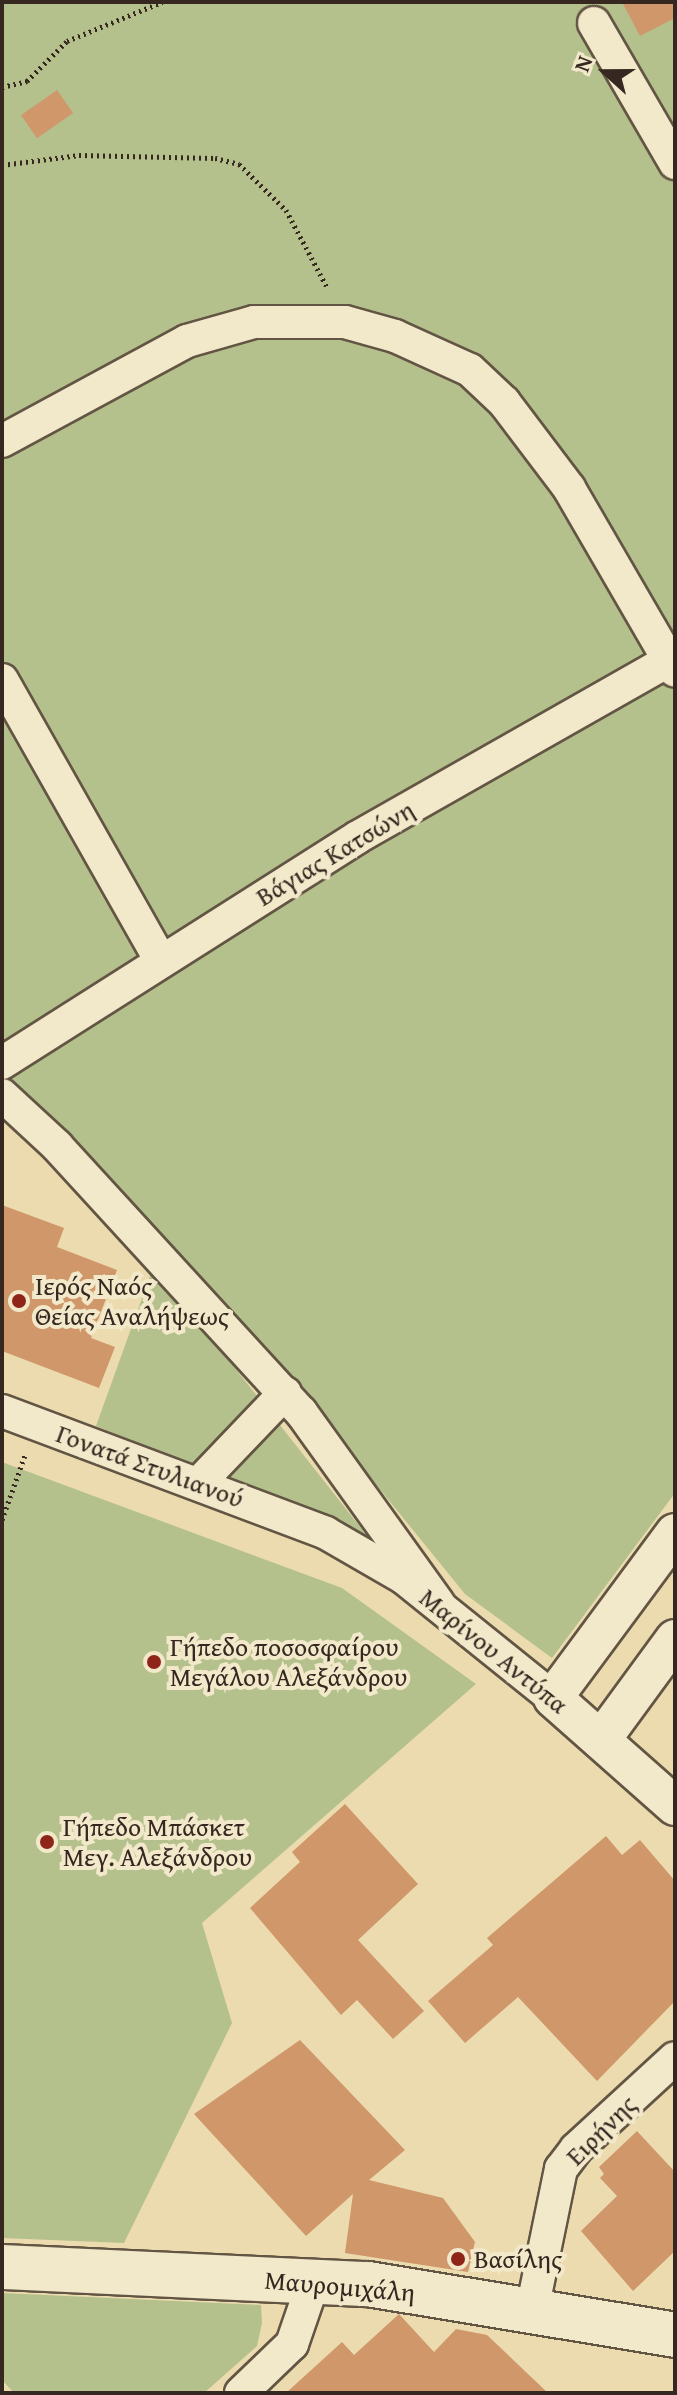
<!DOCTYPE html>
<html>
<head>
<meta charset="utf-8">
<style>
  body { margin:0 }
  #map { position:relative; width:677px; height:2395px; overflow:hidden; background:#ebdbae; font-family:"Gentium Book Plus",serif }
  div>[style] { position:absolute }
  .green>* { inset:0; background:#b5c18c }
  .building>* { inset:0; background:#cf976a; transform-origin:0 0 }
  .path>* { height:5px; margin-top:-2.5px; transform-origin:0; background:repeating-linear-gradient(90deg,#362820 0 2px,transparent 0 6px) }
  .roads { filter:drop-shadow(2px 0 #635544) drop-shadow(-2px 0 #635544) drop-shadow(0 2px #635544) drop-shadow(0 -2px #635544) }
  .minor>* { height:32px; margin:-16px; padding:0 16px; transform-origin:16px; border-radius:16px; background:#f2e8ca }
  .tertiary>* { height:38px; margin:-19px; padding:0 19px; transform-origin:19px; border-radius:19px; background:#f2e8ca }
  .secondary>* { height:44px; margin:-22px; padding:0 22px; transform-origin:22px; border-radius:22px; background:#f2e8ca }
  .dots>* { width:22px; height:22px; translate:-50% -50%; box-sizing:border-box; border:4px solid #f2e8ca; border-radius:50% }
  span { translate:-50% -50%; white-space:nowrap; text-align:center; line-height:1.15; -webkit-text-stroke:8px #f2e8ca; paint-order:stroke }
  .street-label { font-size:26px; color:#362820 }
  .poi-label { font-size:26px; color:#362820 }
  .left { translate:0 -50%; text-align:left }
  .frame { position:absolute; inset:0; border:4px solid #362820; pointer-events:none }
  .north { position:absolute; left:565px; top:32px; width:80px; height:80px; -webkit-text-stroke:6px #f2e8ca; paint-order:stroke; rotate:291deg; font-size:22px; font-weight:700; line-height:32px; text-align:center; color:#362820 }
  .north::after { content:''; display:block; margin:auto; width:28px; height:36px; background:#362820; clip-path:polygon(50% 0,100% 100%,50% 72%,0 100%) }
</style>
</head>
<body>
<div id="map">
  <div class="green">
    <div style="clip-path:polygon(2px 2px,675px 2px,675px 1493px,552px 1658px,465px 1594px,295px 1385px,2px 1079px)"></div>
    <div style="clip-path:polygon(154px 1265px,368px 1537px,96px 1426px)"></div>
    <div style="clip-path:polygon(2px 1462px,342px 1588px,476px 1684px,202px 1923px,232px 2023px,124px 2243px,2px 2238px)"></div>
    <div style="clip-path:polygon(2px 2293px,261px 2305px,262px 2323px,257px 2346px,204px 2393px,14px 2393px,2px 2380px)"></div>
  </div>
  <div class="building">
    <div style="clip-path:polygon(622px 2px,675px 2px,675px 18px,640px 36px)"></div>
    <div style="left:57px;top:90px;width:28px;height:44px;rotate:55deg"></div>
    <div style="clip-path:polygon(2px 1205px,64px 1228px,57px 1247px,117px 1270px,91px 1338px,115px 1347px,99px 1388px,2px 1351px)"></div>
    <div style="clip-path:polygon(345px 1804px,418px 1884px,358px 1940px,424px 2011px,393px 2039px,357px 2000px,341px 2015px,250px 1908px,300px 1862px,292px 1852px)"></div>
    <div style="clip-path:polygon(606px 1836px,622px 1855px,640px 1840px,675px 1881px,675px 2001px,597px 2081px,518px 1997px,465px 2043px,428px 2001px,493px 1945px,487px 1938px)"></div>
    <div style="clip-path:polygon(300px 2040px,405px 2150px,369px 2180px,443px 2198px,475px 2242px,468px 2272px,345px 2253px,353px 2194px,306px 2236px,194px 2114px)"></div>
    <div style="clip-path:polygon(637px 2131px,675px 2172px,675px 2251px,633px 2291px,581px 2231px,617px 2196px,600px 2178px,604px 2174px,599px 2167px)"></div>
    <div style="clip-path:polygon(399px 2314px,434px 2352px,456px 2329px,487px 2335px,548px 2393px,286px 2393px,342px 2342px,354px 2355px)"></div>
  </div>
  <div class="path">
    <div style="left:2px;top:87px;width:26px;rotate:-13deg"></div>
    <div style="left:27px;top:81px;width:57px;rotate:-45deg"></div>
    <div style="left:67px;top:41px;width:103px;rotate:-22.3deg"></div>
    <div style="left:2px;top:165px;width:78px;rotate:-7.4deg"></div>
    <div style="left:79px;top:155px;width:136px;rotate:1.3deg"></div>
    <div style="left:215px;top:158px;width:25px;rotate:14deg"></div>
    <div style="left:239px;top:164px;width:66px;rotate:44.4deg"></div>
    <div style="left:286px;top:210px;width:89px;rotate:62deg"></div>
    <div style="left:2px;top:1520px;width:69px;rotate:-70.5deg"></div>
  </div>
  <div class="roads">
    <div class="minor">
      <div style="left:594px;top:23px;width:162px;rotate:59.9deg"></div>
      <div style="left:2px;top:441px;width:210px;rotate:-28.4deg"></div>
      <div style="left:187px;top:341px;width:70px;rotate:-15.8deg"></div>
      <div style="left:254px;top:322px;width:91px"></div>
      <div style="left:345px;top:322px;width:52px;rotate:15.6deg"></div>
      <div style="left:395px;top:336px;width:82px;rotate:24.4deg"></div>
      <div style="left:470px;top:370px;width:47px;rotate:43.3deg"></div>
      <div style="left:504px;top:402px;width:108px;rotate:52.9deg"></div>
      <div style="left:569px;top:488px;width:211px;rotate:59.9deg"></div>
      <div style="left:2px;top:680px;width:323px;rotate:60.5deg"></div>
      <div style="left:2px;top:1063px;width:422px;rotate:-32.4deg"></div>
      <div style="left:358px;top:837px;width:365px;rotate:-29.6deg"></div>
      <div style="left:2px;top:1095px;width:75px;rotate:42.8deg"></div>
      <div style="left:57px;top:1146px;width:361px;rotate:47.5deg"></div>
      <div style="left:301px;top:1412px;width:235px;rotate:54.3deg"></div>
      <div style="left:2px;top:1411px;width:346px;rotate:20.6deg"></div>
      <div style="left:326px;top:1533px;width:90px;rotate:30deg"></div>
      <div style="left:404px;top:1578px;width:191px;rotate:38.8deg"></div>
      <div style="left:198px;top:1484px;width:126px;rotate:-46.3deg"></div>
      <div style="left:532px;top:2310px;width:144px;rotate:-78.4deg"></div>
      <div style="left:561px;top:2169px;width:25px;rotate:-53deg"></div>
      <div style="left:576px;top:2149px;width:134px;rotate:-42.6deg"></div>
      <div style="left:241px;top:2393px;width:71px;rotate:-43.9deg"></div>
      <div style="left:292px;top:2344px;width:68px;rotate:-71deg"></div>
    </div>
    <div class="tertiary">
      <div style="left:675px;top:1533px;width:205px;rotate:126.5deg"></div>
      <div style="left:553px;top:1698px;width:163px;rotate:41.5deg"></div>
      <div style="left:601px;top:1740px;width:125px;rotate:-53.8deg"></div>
    </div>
    <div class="secondary">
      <div style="left:2px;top:2267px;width:366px;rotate:2.7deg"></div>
      <div style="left:368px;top:2284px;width:311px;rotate:9.4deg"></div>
    </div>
  </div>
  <div class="dots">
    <div style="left:19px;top:1301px;background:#8f2418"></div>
    <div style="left:154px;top:1662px;background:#8f2418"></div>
    <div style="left:47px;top:1842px;background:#8f2418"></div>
    <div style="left:458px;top:2259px;background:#8f2418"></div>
  </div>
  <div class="street-label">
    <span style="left:335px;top:853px;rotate:-31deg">Βάγιας Κατσώνη</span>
    <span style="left:150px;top:1466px;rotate:20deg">Γονατά Στυλιανού</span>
    <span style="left:494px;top:1651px;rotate:39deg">Μαρίνου Αντύπα</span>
    <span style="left:601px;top:2130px;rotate:-45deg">Ειρήνης</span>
    <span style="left:340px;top:2286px;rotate:5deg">Μαυρομιχάλη</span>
  </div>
  <div class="poi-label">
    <span class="left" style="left:35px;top:1301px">Ιερός Ναός<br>Θείας Αναλήψεως</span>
    <span class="left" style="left:170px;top:1662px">Γήπεδο ποσοσφαίρου<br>Μεγάλου Αλεξάνδρου</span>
    <span class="left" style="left:63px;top:1842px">Γήπεδο Μπάσκετ<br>Μεγ. Αλεξάνδρου</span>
    <span class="left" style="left:474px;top:2259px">Βασίλης</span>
  </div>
  <div class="frame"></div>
  <div class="north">N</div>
</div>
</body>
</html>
